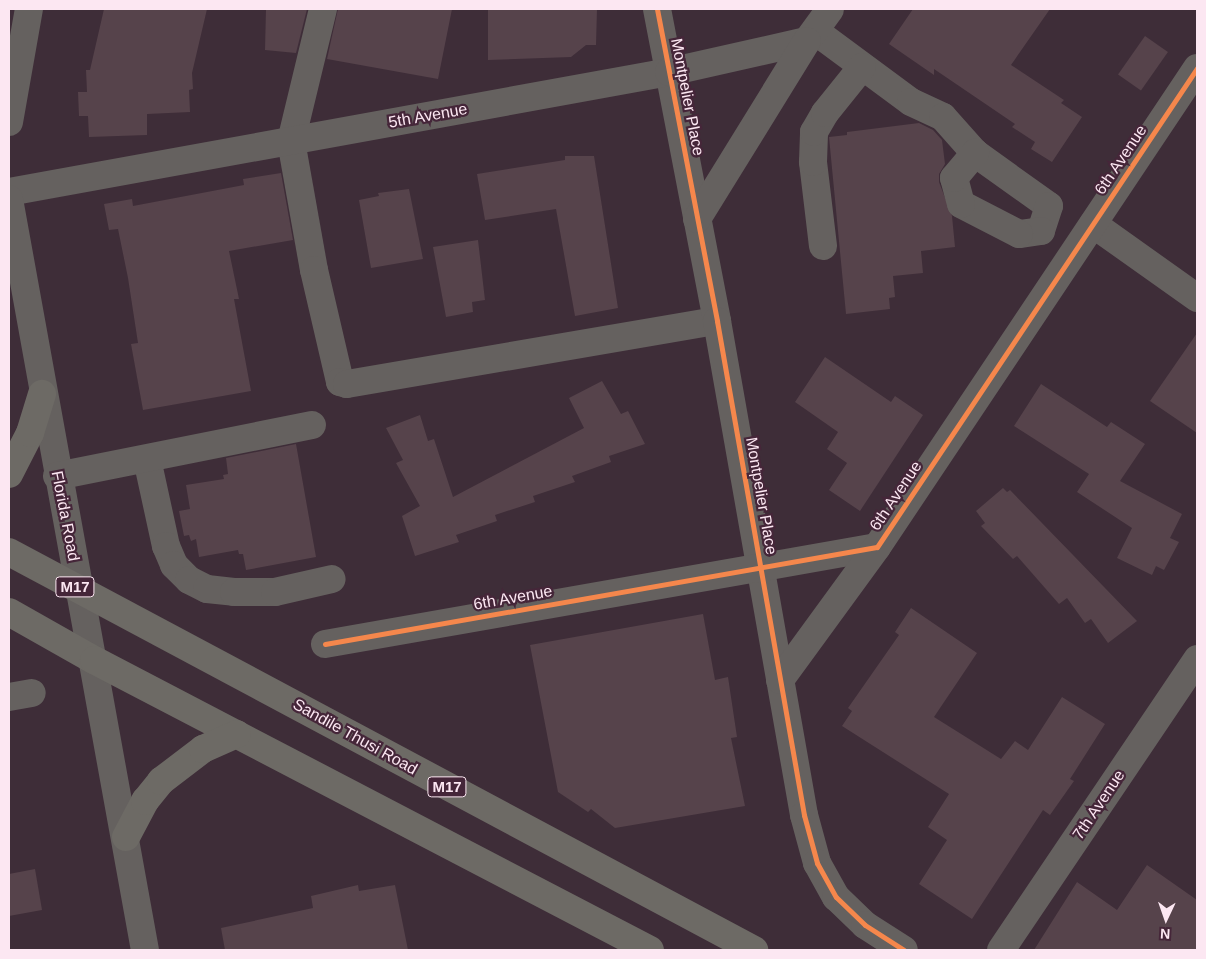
<!DOCTYPE html>
<html>
<head>
<meta charset="utf-8">
<style>
  body { margin:0 }
  #map { position:relative; width:1206px; height:959px; overflow:hidden; background:#3e2d38; font-family:Arial,sans-serif }
  div>[style] { position:absolute }
  .building>* { inset:0; background:#56434b; transform-origin:0 0 }
  .minor>* { height:28px; margin:-14px; padding:0 14px; transform-origin:14px; border-radius:14px; background:#65615f }
  .major>* { height:28px; margin:-14px; padding:0 14px; transform-origin:14px; border-radius:14px; background:#6d6a65 }
  .cycleway>* { height:5px; margin:-2.5px; padding:0 2.5px; transform-origin:2.5px; border-radius:2.5px; background:#f5874c }
  span { translate:-50% -50%; white-space:nowrap; text-align:center; line-height:1.15; -webkit-text-stroke:4.5px #452639; paint-order:stroke }
  .shield-label span { padding:1px 4px; background:#452639; border:1px solid; border-radius:4px; -webkit-text-stroke-width:0 }
  .shield-label { font-size:15px; color:#fce7f2; font-weight:700 }
  .street-label { font-size:16px; color:#fce7f2 }
  .frame { position:absolute; inset:0; border:10px solid #fce7f2; pointer-events:none }
  .north { position:absolute; left:1141px; top:894px; width:50px; height:50px; -webkit-text-stroke:4px #452639; paint-order:stroke; rotate:183deg; font-size:14px; font-weight:700; line-height:20px; text-align:center; color:#fce7f2 }
  .north::after { content:''; display:block; margin:auto; width:18px; height:22px; background:#fce7f2; clip-path:polygon(50% 0,100% 100%,50% 72%,0 100%) }
</style>
</head>
<body>
<div id="map">
  <div class="building">
    <div style="clip-path:polygon(104px 9px,207px 9px,192px 73px,193px 89px,189px 90px,190px 112px,147px 114px,147px 135px,89px 137px,88px 116px,79px 116px,78px 92px,87px 92px,86px 70px,90px 70px)"></div>
    <div style="clip-path:polygon(266px 9px,307px 9px,296px 53px,265px 50px)"></div>
    <div style="clip-path:polygon(338px 9px,452px 9px,438px 79px,327px 59px)"></div>
    <div style="clip-path:polygon(488px 9px,597px 9px,596px 45px,586px 45px,571px 57px,488px 60px)"></div>
    <div style="clip-path:polygon(913px 9px,1050px 9px,1011px 65px,1064px 100px,1061px 103px,1082px 117px,1052px 162px,1031px 149px,1035px 142px,1012px 127px,1015px 124px,934px 69px,934px 75px,889px 44px)"></div>
    <div style="left:1145px;top:36px;width:28px;height:47px;rotate:35deg"></div>
    <div style="clip-path:polygon(919px 123px,933px 130px,942px 140px,945px 164px,939px 174px,939px 182px,952px 216px,955px 247px,921px 251px,923px 273px,893px 276px,895px 297px,889px 298px,890px 309px,846px 314px,829px 137px,847px 135px,847px 132px)"></div>
    <div style="clip-path:polygon(565px 156px,594px 156px,618px 308px,575px 316px,556px 209px,485px 220px,477px 174px,565px 160px)"></div>
    <div style="clip-path:polygon(281px 173px,293px 240px,229px 251px,239px 299px,234px 299px,251px 391px,143px 410px,131px 344px,138px 343px,128px 278px,118px 229px,109px 230px,104px 204px,132px 199px,133px 206px,244px 185px,243px 179px)"></div>
    <div style="clip-path:polygon(409px 189px,423px 259px,371px 268px,359px 200px,379px 196px,378px 193px)"></div>
    <div style="clip-path:polygon(478px 240px,485px 300px,472px 302px,473px 312px,446px 317px,433px 247px)"></div>
    <div style="clip-path:polygon(1197px 333px,1197px 433px,1150px 401px)"></div>
    <div style="clip-path:polygon(825px 357px,891px 402px,895px 396px,923px 415px,860px 511px,829px 490px,847px 463px,827px 449px,838px 432px,795px 402px)"></div>
    <div style="clip-path:polygon(602px 381px,621px 414px,628px 411px,645px 444px,609px 456px,611px 462px,572px 476px,575px 482px,533px 496px,535px 502px,495px 515px,497px 521px,456px 535px,459px 542px,415px 556px,402px 516px,420px 506px,396px 463px,403px 460px,386px 428px,420px 415px,428px 441px,434px 439px,453px 497px,584px 428px,569px 398px)"></div>
    <div style="clip-path:polygon(1041px 384px,1107px 427px,1111px 422px,1145px 444px,1120px 481px,1182px 514px,1170px 538px,1179px 542px,1164px 570px,1156px 566px,1152px 575px,1117px 558px,1132px 528px,1077px 492px,1089px 474px,1014px 426px)"></div>
    <div style="clip-path:polygon(296px 444px,316px 557px,246px 570px,243px 554px,239px 554px,238px 550px,199px 557px,196px 539px,191px 541px,189px 535px,184px 536px,179px 511px,190px 509px,186px 485px,224px 479px,223px 475px,228px 474px,226px 458px)"></div>
    <div style="clip-path:polygon(1003px 488px,1007px 492px,1010px 490px,1137px 621px,1108px 643px,1091px 619px,1085px 623px,1067px 598px,1059px 604px,1017px 556px,1013px 559px,981px 526px,985px 523px,976px 511px)"></div>
    <div style="clip-path:polygon(911px 608px,977px 653px,934px 717px,1001px 759px,1015px 741px,1028px 750px,1062px 697px,1105px 724px,1070px 779px,1074px 781px,1050px 815px,1043px 810px,972px 919px,919px 884px,947px 840px,928px 827px,949px 794px,842px 726px,852px 711px,848px 708px,899px 635px,895px 632px)"></div>
    <div style="clip-path:polygon(703px 614px,715px 680px,728px 677px,737px 737px,731px 738px,745px 806px,615px 828px,591px 809px,588px 812px,558px 792px,530px 645px)"></div>
    <div style="clip-path:polygon(1147px 865px,1197px 900px,1197px 950px,1034px 950px,1077px 882px,1117px 910px)"></div>
    <div style="clip-path:polygon(35px 869px,42px 910px,9px 916px,9px 874px)"></div>
    <div style="clip-path:polygon(358px 885px,359px 891px,395px 885px,408px 950px,225px 950px,221px 928px,313px 908px,311px 896px)"></div>
  </div>
  <div class="minor">
    <div style="left:323px;top:9px;width:136px;rotate:103.6deg"></div>
    <div style="left:291px;top:141px;width:131px;rotate:79.9deg"></div>
    <div style="left:314px;top:270px;width:115px;rotate:76.9deg"></div>
    <div style="left:340px;top:382px;width:7px;rotate:16deg"></div>
    <div style="left:347px;top:384px;width:375px;rotate:-9.7deg"></div>
    <div style="left:657px;top:9px;width:318px;rotate:79.1deg"></div>
    <div style="left:717px;top:321px;width:502px;rotate:80.01deg"></div>
    <div style="left:804px;top:815px;width:50px;rotate:74.8deg"></div>
    <div style="left:817px;top:863px;width:39px;rotate:61deg"></div>
    <div style="left:836px;top:897px;width:40px;rotate:44deg"></div>
    <div style="left:865px;top:925px;width:46px;rotate:32.7deg"></div>
    <div style="left:815px;top:31px;width:119px;rotate:36.5deg"></div>
    <div style="left:911px;top:102px;width:35px;rotate:25deg"></div>
    <div style="left:943px;top:117px;width:48px;rotate:48.4deg"></div>
    <div style="left:975px;top:153px;width:91px;rotate:35.6deg"></div>
    <div style="left:1049px;top:206px;width:26px;rotate:108deg"></div>
    <div style="left:1041px;top:231px;width:22px;rotate:172deg"></div>
    <div style="left:1019px;top:234px;width:65px;rotate:-152.7deg"></div>
    <div style="left:961px;top:204px;width:27px;rotate:-105deg"></div>
    <div style="left:954px;top:178px;width:33px;rotate:-50deg"></div>
    <div style="left:9px;top:122px;width:115px;rotate:-80deg"></div>
    <div style="left:9px;top:192px;width:671px;rotate:-10.3deg"></div>
    <div style="left:669px;top:72px;width:141px;rotate:-12.7deg"></div>
    <div style="left:807px;top:41px;width:39px;rotate:-54deg"></div>
    <div style="left:9px;top:199px;width:763px;rotate:79.74deg"></div>
    <div style="left:697px;top:219px;width:209px;rotate:-58.3deg"></div>
    <div style="left:1093px;top:224px;width:128px;rotate:35.4deg"></div>
    <div style="left:823px;top:246px;width:85px;rotate:-96.8deg"></div>
    <div style="left:813px;top:162px;width:30px;rotate:-88deg"></div>
    <div style="left:814px;top:132px;width:22px;rotate:-60deg"></div>
    <div style="left:825px;top:113px;width:59px;rotate:-51.2deg"></div>
    <div style="left:147px;top:459px;width:89px;rotate:77.7deg"></div>
    <div style="left:166px;top:546px;width:21px;rotate:67deg"></div>
    <div style="left:174px;top:565px;width:21px;rotate:45deg"></div>
    <div style="left:189px;top:580px;width:20px;rotate:27deg"></div>
    <div style="left:207px;top:589px;width:27px;rotate:6deg"></div>
    <div style="left:234px;top:592px;width:41px"></div>
    <div style="left:275px;top:592px;width:58px;rotate:-12.8deg"></div>
    <div style="left:57px;top:476px;width:260px;rotate:-11.3deg"></div>
    <div style="left:325px;top:644px;width:560px;rotate:-9.97deg"></div>
    <div style="left:877px;top:547px;width:576px;rotate:-56.25deg"></div>
    <div style="left:780px;top:680px;width:165px;rotate:-53.9deg"></div>
    <div style="left:9px;top:697px;width:23px;rotate:-10deg"></div>
    <div style="left:1001px;top:950px;width:351px;rotate:-56deg"></div>
  </div>
  <div class="major">
    <div style="left:9px;top:474px;width:46px;rotate:-62.9deg"></div>
    <div style="left:30px;top:433px;width:41px;rotate:-72.9deg"></div>
    <div style="left:9px;top:552px;width:845px;rotate:28.11deg"></div>
    <div style="left:9px;top:612px;width:98px;rotate:29.5deg"></div>
    <div style="left:94px;top:660px;width:627px;rotate:27.55deg"></div>
    <div style="left:126px;top:837px;width:41px;rotate:-62.2deg"></div>
    <div style="left:145px;top:801px;width:26px;rotate:-51deg"></div>
    <div style="left:161px;top:781px;width:53px;rotate:-37.3deg"></div>
    <div style="left:203px;top:749px;width:37px;rotate:-24deg"></div>
  </div>
  <div class="cycleway">
    <div style="left:657px;top:9px;width:318px;rotate:79.1deg"></div>
    <div style="left:717px;top:321px;width:502px;rotate:80.01deg"></div>
    <div style="left:804px;top:815px;width:50px;rotate:74.8deg"></div>
    <div style="left:817px;top:863px;width:39px;rotate:61deg"></div>
    <div style="left:836px;top:897px;width:40px;rotate:44deg"></div>
    <div style="left:865px;top:925px;width:46px;rotate:32.7deg"></div>
    <div style="left:325px;top:644px;width:560px;rotate:-9.97deg"></div>
    <div style="left:877px;top:547px;width:576px;rotate:-56.25deg"></div>
  </div>
  <div class="shield-label">
    <span style="left:75px;top:587px">M17</span>
    <span style="left:447px;top:787px">M17</span>
  </div>
  <div class="street-label">
    <span style="left:687px;top:97px;rotate:79deg">Montpelier Place</span>
    <span style="left:428px;top:116px;rotate:-10deg">5th Avenue</span>
    <span style="left:1121px;top:160px;rotate:-56deg">6th Avenue</span>
    <span style="left:761px;top:496px;rotate:80deg">Montpelier Place</span>
    <span style="left:896px;top:496px;rotate:-56deg">6th Avenue</span>
    <span style="left:65px;top:516px;rotate:79deg">Florida Road</span>
    <span style="left:513px;top:598px;rotate:-10deg">6th Avenue</span>
    <span style="left:355px;top:737px;rotate:29deg">Sandile Thusi Road</span>
    <span style="left:1099px;top:805px;rotate:-56deg">7th Avenue</span>
  </div>
  <div class="frame"></div>
  <div class="north">N</div>
</div>
</body>
</html>
